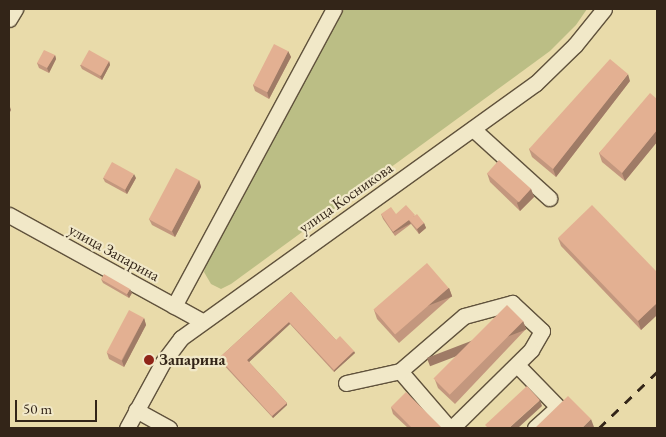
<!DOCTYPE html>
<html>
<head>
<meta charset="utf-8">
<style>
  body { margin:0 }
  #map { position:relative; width:666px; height:437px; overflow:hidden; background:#e9dbaa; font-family:"EB Garamond",serif }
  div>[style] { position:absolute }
  .green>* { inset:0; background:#bbbe85 }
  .roads { filter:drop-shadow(1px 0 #60523c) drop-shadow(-1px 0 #60523c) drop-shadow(0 1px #60523c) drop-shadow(0 -1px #60523c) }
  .minor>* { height:15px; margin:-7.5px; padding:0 7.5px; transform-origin:7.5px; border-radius:7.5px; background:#f1e8c8 }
  .rail>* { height:3px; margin-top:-1.5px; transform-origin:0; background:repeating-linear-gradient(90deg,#332518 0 9px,transparent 0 18px) }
  .wall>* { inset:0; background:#c3977e }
  .shaded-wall>* { inset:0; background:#9f7b66; transform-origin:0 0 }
  .building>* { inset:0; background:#e3b092; transform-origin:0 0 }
  .dots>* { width:14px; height:14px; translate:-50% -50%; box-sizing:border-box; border:2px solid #f1e8c8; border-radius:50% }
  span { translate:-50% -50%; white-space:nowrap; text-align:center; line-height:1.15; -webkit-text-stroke:4.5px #f1e8c8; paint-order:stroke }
  .street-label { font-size:16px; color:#332518 }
  .poi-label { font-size:16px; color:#332518; font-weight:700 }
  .left { translate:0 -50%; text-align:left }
  .frame { position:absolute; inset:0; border:10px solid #332518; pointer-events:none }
  .scale { position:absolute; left:15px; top:400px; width:82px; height:22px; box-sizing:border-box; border:2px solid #332518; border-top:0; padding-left:6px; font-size:15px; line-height:18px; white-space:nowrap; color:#332518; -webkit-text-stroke:4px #f1e8c8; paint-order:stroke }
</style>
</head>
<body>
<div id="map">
  <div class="green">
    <div style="clip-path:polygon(344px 9px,587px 9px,576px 25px,550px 51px,231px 284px,221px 289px,211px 284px,204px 272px,206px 265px)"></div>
  </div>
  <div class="roads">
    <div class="minor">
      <div style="left:9px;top:19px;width:12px;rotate:-59deg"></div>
      <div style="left:473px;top:129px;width:103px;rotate:42.2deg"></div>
      <div style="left:9px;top:215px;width:220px;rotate:28.8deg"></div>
      <div style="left:174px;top:306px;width:337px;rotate:-61.7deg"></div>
      <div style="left:517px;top:365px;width:59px;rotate:45.7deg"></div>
      <div style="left:558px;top:407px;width:31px;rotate:138deg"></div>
      <div style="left:346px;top:383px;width:55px;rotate:-12.5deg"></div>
      <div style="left:136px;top:410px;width:38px;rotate:29deg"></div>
      <div style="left:127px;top:428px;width:75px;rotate:-61.4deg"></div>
      <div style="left:163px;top:362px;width:30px;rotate:-53deg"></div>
      <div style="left:181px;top:338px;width:436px;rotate:-35.7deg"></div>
      <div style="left:535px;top:84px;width:56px;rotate:-44.3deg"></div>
      <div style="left:575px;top:45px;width:46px;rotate:-51.1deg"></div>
      <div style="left:449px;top:428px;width:75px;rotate:-130.7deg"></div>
      <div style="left:400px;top:371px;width:84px;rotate:-40.7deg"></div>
      <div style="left:464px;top:316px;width:50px;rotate:-15.2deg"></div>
      <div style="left:512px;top:303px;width:41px;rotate:43deg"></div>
      <div style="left:542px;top:331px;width:22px;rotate:120deg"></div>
      <div style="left:531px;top:350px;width:111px;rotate:135.4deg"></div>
    </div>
  </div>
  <div class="rail">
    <div style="left:599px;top:428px;width:81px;rotate:-44deg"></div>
  </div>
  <div class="wall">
    <div style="clip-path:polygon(288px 51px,291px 57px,269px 99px,255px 91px,253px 85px)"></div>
    <div style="clip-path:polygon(55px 55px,56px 59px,49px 73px,39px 68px,37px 63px)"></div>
    <div style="clip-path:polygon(109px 61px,110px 65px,102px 80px,82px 69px,80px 65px)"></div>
    <div style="clip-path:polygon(630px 81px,556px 177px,532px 157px,529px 149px)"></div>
    <div style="clip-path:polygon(657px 99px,657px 142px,625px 181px,602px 162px,599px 153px)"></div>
    <div style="clip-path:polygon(487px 173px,531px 189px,534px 197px,520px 211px,490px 182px)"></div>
    <div style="clip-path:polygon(103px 178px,136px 178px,127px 194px,105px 182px)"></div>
    <div style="clip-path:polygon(199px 180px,201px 187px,175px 237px,152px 225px,149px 219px)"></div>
    <div style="clip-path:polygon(381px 214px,396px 214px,415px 216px,424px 223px,426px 228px,419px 234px,411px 224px,395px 236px,383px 219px)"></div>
    <div style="clip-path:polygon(558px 238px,657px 272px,657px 315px,641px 330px,561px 246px)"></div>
    <div style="clip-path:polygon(101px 279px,132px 293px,129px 298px,103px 283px)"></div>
    <div style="clip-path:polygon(449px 288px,452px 296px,399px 343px,377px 319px,374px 310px)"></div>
    <div style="clip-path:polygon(291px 292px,336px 340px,355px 353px,334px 372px,290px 324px,249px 362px,287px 403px,287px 405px,273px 418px,220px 361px,219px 358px)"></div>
    <div style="clip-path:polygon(144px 318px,146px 325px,124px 367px,109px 359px,107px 353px)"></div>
    <div style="clip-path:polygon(523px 321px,526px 329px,455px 404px,438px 388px,435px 380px)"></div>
    <div style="clip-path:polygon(391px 407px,442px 428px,408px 428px,393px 414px)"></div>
  </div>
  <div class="shaded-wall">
    <div style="clip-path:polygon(288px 51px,291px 57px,269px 99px,267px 92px)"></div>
    <div style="clip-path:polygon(55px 55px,56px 59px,49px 73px,47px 68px)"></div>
    <div style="clip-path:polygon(109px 61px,110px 65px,102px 80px,100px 76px)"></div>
    <div style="clip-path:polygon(628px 74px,630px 81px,556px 177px,553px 169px)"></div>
    <div style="clip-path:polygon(9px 104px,11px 110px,9px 114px)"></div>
    <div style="clip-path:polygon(657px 130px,657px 142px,625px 181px,622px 173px)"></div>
    <div style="clip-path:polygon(134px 174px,136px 178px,127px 194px,125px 190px)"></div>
    <div style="clip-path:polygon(199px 180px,201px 187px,175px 237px,172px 231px)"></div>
    <div style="clip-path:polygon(531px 189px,534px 197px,520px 211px,517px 203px)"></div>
    <div style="left:409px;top:220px;width:4px;height:20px;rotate:63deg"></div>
    <div style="clip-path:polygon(424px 223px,426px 228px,419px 234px,417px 229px)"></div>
    <div style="left:449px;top:288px;width:9px;height:71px;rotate:69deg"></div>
    <div style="clip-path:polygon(130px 289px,132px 293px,129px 298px,127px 294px)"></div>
    <div style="clip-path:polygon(657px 303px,657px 315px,641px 330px,638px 321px)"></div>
    <div style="clip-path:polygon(144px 318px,146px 325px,124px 367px,122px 361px)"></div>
    <div style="left:523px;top:321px;width:9px;height:103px;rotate:69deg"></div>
    <div style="clip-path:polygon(289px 322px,290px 324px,248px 363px,247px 360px)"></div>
    <div style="clip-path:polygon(354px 351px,355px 353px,334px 372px,334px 370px)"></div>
    <div style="clip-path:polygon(540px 400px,542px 406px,518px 428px,509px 428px)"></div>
    <div style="clip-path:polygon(287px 403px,287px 405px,273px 418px,272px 416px)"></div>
    <div style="clip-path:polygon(591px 419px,594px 427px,593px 428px,582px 428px)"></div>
  </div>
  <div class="building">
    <div style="left:274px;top:44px;width:16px;height:46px;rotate:27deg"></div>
    <div style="clip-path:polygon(44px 50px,55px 55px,47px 68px,37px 63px)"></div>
    <div style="left:89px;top:50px;width:23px;height:17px;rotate:29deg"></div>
    <div style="clip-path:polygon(610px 59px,628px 74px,553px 169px,529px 149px)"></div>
    <div style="clip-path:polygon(650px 93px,657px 99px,657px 130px,622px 173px,599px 153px)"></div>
    <div style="left:499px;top:160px;width:43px;height:18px;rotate:42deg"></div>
    <div style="left:112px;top:162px;width:25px;height:18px;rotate:29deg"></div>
    <div style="left:176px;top:168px;width:26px;height:58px;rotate:28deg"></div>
    <div style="clip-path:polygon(406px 205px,415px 215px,413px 217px,417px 214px,424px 223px,417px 229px,409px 220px,393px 232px,381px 214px,391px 207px,396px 214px)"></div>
    <div style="clip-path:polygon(592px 205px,657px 272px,657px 303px,638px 321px,558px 238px)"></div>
    <div style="left:427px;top:263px;width:33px;height:71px;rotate:49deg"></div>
    <div style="left:104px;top:274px;width:30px;height:6px;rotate:30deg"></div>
    <div style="clip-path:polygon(291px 292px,336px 340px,340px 336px,354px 351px,334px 370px,289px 322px,247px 360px,287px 403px,272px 416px,219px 358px)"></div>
    <div style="left:507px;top:305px;width:23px;height:104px;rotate:45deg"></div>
    <div style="left:129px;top:310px;width:17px;height:48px;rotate:28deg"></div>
    <div style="clip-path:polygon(527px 386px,540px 400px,509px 428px,488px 428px,485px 425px)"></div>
    <div style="clip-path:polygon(406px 392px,442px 428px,412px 428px,391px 407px)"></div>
    <div style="clip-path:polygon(568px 396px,591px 419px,582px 428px,535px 428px)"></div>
  </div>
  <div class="dots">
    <div style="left:149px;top:360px;background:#8f2418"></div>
  </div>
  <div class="street-label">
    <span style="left:346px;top:198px;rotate:-35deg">улица Косникова</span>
    <span style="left:114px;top:253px;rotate:29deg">улица Запарина</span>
  </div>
  <div class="poi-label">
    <span class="left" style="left:159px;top:360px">Запарина</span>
  </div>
  <div class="frame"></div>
  <div class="scale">50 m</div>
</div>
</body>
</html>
